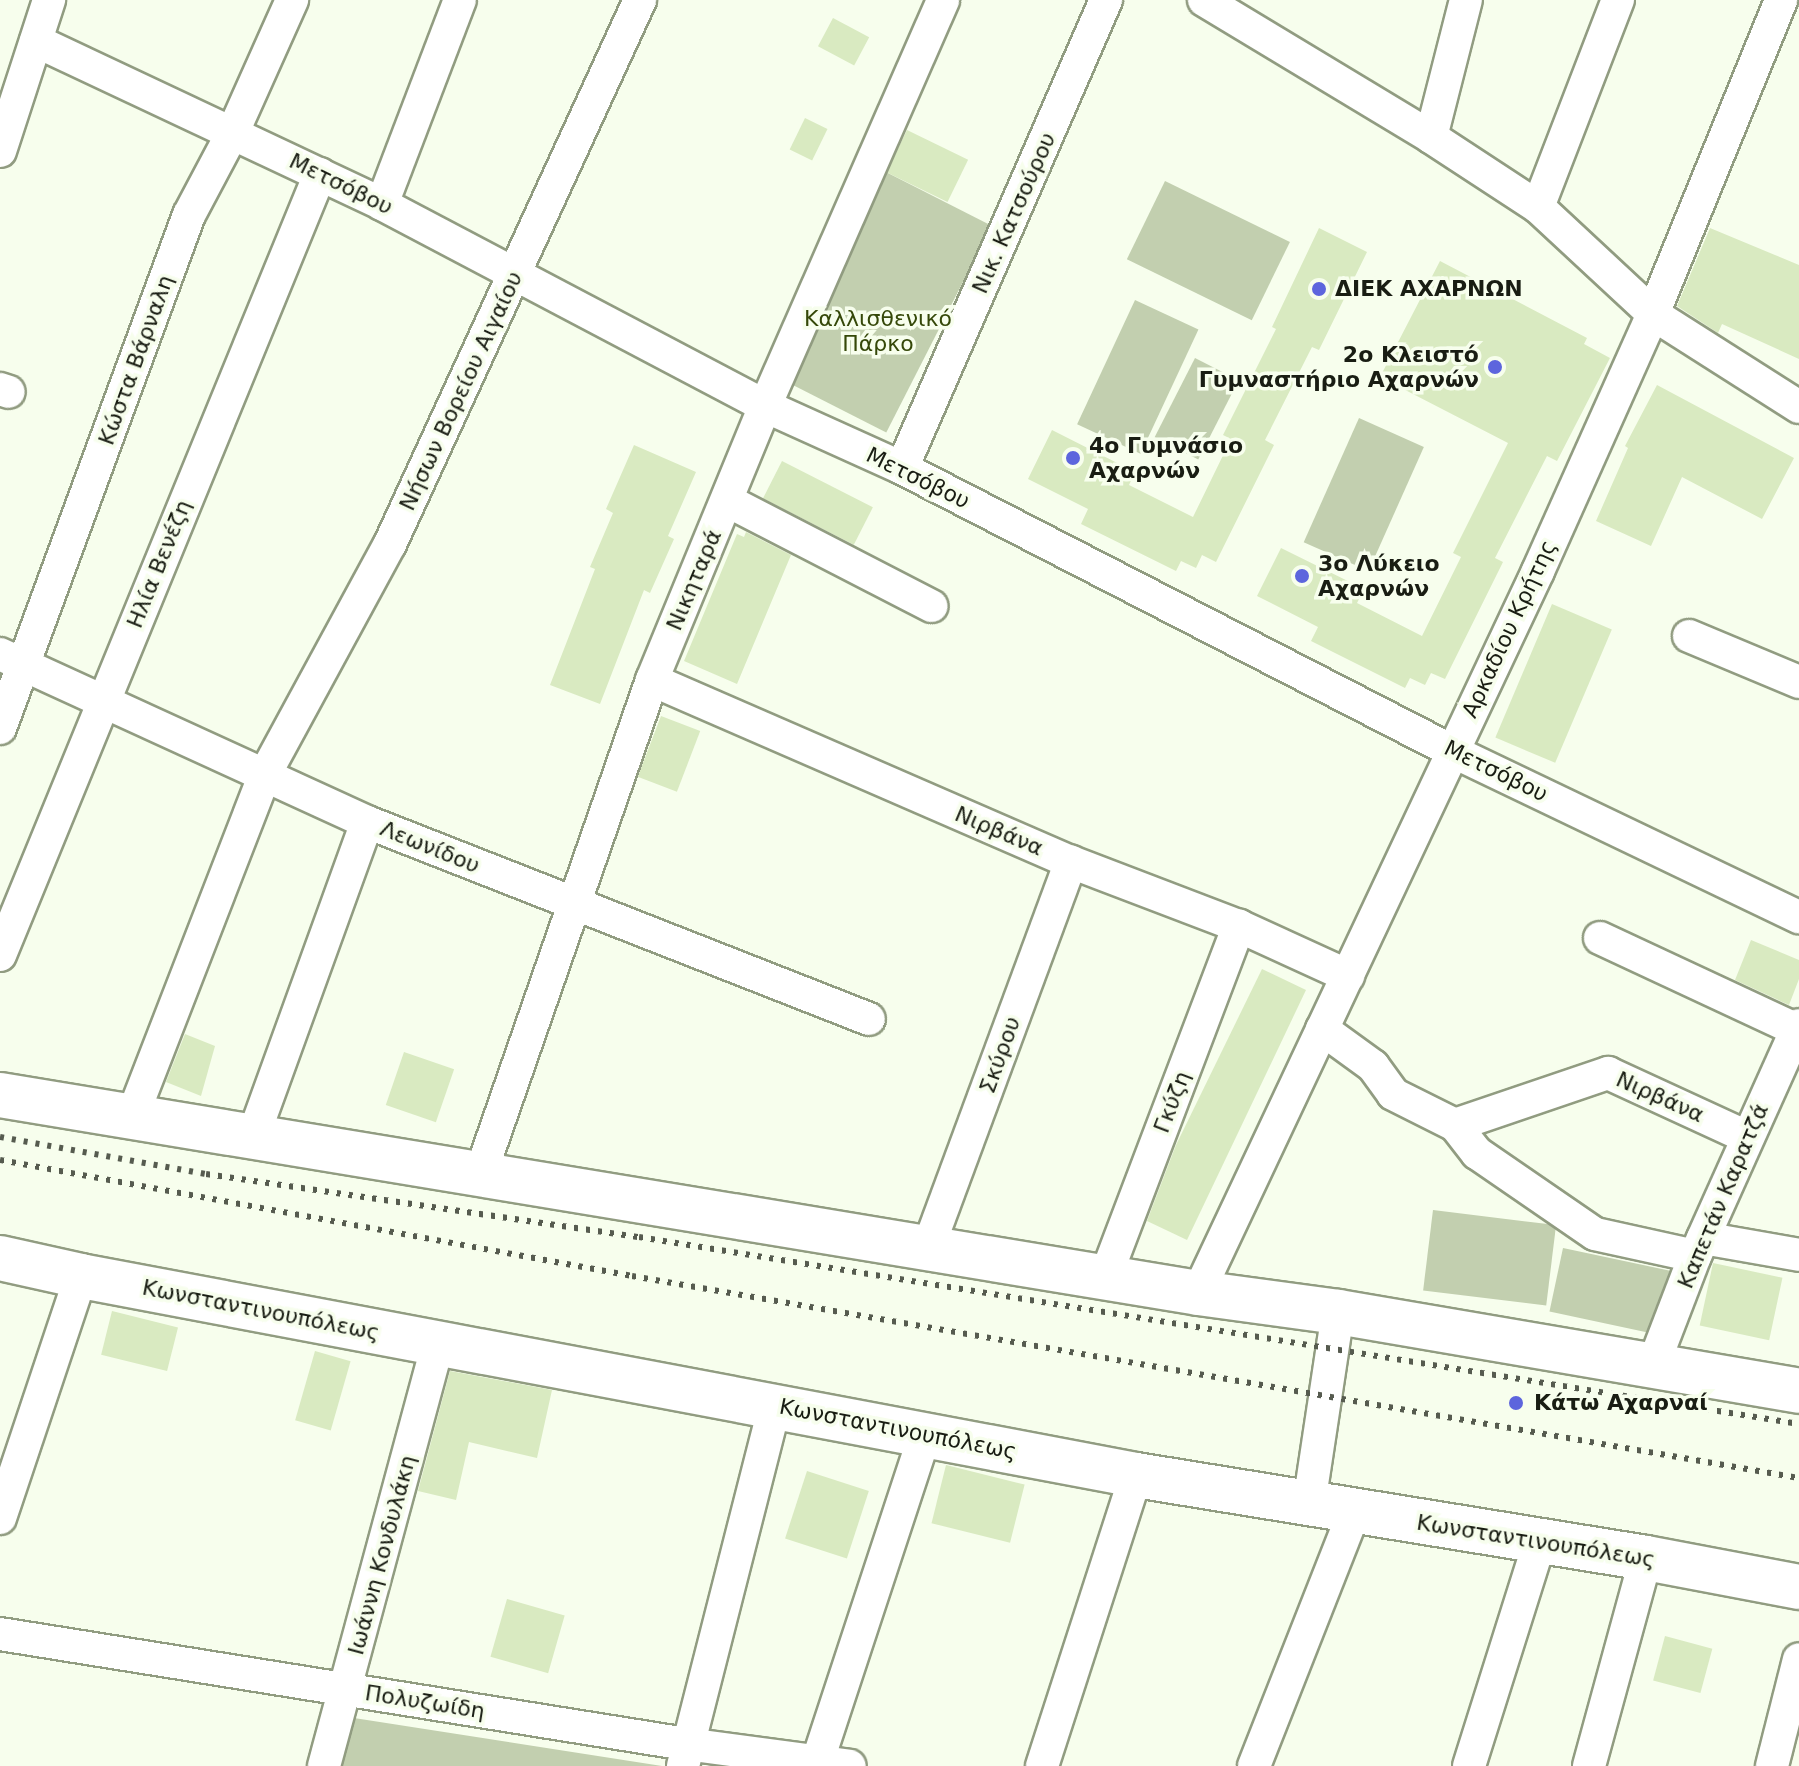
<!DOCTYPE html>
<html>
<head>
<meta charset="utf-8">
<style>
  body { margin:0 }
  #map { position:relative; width:1799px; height:1766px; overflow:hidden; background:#f7feed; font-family:"DejaVu Sans",sans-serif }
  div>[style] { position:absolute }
  .green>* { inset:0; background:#c2cfaf; transform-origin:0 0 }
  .building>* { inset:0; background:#d9eac1; transform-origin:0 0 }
  .roads { filter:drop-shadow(2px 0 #919c81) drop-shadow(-2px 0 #919c81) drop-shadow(0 2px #919c81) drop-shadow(0 -2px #919c81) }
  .street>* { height:32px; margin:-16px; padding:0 16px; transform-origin:16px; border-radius:16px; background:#fff }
  .secondary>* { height:44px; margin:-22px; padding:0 22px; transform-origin:22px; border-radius:22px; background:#fff }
  .rail>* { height:6px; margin-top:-3px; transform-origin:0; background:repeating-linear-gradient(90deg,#565b4f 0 4px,transparent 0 12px) }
  .dots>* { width:22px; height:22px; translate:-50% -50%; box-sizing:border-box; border:4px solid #f7feed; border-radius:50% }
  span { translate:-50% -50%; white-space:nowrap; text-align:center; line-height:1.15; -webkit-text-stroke:7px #f7feed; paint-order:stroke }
  .street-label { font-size:22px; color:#191d13 }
  .poi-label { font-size:22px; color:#191d13; font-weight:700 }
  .left { translate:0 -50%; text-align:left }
  .right { translate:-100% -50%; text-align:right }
  .park-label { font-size:22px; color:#354809 }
</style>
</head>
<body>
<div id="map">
  <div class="green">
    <div style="left:882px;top:170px;width:123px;height:232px;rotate:27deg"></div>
    <div style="left:1165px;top:181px;width:139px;height:87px;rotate:26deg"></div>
    <div style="left:1135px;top:300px;width:70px;height:137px;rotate:25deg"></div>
    <div style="left:1195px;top:358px;width:49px;height:89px;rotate:27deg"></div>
    <div style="left:1359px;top:418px;width:71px;height:136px;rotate:24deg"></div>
    <div style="left:1433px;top:1210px;width:124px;height:81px;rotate:7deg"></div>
    <div style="left:1563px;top:1248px;width:116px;height:65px;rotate:12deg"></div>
    <div style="clip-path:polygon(354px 1718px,662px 1766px,340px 1766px)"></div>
  </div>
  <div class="building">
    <div style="left:833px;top:18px;width:41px;height:32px;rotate:28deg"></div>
    <div style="left:805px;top:118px;width:25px;height:35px;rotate:26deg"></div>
    <div style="left:907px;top:130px;width:68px;height:47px;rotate:26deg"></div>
    <div style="clip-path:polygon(1319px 228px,1367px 252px,1319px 350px,1312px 347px,1265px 440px,1274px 445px,1216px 562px,1202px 555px,1196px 568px,1181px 561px,1176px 571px,1081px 524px,1088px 509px,1028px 479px,1052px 430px,1135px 472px,1129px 485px,1193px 517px,1231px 439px,1223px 435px,1276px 329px,1272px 327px)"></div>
    <div style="clip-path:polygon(1710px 228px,1799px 265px,1799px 359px,1722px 324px,1718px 333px,1677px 306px)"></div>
    <div style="clip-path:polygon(1440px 261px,1587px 338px,1584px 344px,1610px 358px,1557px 461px,1547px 456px,1495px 558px,1503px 562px,1445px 679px,1431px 673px,1425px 685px,1410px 678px,1405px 688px,1311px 641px,1318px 627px,1257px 596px,1281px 548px,1364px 589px,1357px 603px,1422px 636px,1461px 557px,1453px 553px,1508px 443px,1380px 377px)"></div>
    <div style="clip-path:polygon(1657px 385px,1794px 458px,1762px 519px,1682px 477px,1651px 546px,1596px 521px,1628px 448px,1625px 446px)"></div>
    <div style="clip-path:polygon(634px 445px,696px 472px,668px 536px,674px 539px,650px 593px,644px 590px,600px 704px,550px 685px,595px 569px,590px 567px,613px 513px,606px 509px)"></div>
    <div style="left:782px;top:461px;width:102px;height:42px;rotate:27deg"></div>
    <div style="clip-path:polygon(746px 532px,791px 555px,737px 684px,684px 661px,737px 534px,744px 537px)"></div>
    <div style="left:1552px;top:604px;width:65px;height:145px;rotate:23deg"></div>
    <div style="left:661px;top:716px;width:42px;height:65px;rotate:21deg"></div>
    <div style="clip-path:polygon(1751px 940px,1799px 960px,1799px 979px,1789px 1005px,1735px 980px)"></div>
    <div style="clip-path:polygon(1262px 969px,1306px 990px,1187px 1240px,1147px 1221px,1176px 1145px)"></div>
    <div style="clip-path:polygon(185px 1034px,215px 1046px,201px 1096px,166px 1082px)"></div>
    <div style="left:404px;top:1052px;width:53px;height:56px;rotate:19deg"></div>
    <div style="left:1713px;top:1263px;width:71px;height:64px;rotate:12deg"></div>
    <div style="left:112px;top:1311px;width:68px;height:45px;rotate:14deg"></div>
    <div style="left:315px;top:1351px;width:37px;height:72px;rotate:16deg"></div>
    <div style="clip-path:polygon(450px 1371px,552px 1390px,537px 1458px,469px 1442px,456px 1500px,418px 1491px)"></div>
    <div style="left:946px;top:1465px;width:81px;height:60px;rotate:14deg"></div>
    <div style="left:807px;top:1471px;width:65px;height:71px;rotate:18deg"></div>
    <div style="left:507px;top:1599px;width:60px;height:60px;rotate:16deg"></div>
    <div style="left:1665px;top:1636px;width:49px;height:46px;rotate:15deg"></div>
  </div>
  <div class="roads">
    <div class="street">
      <div style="left:1204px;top:0;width:265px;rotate:31.1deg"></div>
      <div style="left:1431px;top:137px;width:128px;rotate:33.2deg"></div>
      <div style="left:1538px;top:207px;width:157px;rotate:42.9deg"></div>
      <div style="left:1653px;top:314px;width:173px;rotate:32.5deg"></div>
      <div style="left:36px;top:41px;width:382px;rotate:25.2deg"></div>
      <div style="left:382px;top:204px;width:433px;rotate:27.8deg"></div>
      <div style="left:765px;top:406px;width:150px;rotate:24.3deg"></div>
      <div style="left:902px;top:468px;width:619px;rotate:27.23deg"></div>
      <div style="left:1452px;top:751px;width:385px;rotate:25.6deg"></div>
      <div style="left:1431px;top:137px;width:141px;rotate:-75.7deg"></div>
      <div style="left:0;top:151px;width:159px;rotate:-72deg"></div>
      <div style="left:382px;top:204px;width:218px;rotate:-69.1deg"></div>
      <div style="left:1538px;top:207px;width:222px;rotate:-68.9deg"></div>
      <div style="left:0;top:389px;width:9px;rotate:18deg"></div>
      <div style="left:902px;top:468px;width:511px;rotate:-66.45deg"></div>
      <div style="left:728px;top:501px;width:229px;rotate:27.3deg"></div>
      <div style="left:1689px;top:636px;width:119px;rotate:22.7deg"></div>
      <div style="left:0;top:654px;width:404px;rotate:24.6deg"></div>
      <div style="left:367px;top:822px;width:539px;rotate:21.43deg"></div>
      <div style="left:652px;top:680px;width:457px;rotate:23.5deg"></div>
      <div style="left:1071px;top:862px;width:180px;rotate:20.9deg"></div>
      <div style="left:1239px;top:926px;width:120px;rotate:24.6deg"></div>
      <div style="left:0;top:728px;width:547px;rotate:-69.78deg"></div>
      <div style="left:189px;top:215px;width:94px;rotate:-62.1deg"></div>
      <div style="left:233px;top:132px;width:145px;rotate:-65.9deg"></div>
      <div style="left:1600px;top:938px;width:217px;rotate:25deg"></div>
      <div style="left:0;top:955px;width:844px;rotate:-67.72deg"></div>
      <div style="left:1322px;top:1029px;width:63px;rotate:36deg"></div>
      <div style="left:1373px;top:1066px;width:34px;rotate:54deg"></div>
      <div style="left:1393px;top:1094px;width:69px;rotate:26.6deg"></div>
      <div style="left:1455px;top:1125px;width:162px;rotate:-18.8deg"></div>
      <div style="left:1608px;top:1073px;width:153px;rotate:24.7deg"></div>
      <div style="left:132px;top:1117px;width:368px;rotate:-68.8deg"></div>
      <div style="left:265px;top:774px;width:262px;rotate:-61.5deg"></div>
      <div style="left:390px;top:544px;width:599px;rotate:-65.32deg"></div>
      <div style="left:1455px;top:1125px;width:36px;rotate:52deg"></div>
      <div style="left:1477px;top:1153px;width:143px;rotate:34.5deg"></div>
      <div style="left:1595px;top:1234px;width:102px;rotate:12.4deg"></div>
      <div style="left:253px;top:1137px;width:335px;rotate:-70.1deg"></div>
      <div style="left:480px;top:1175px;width:524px;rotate:-70.84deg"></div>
      <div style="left:652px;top:680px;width:296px;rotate:-67.6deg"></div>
      <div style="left:765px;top:406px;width:443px;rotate:-66.3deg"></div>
      <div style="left:1703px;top:1238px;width:97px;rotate:10deg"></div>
      <div style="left:928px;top:1248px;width:412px;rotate:-69.7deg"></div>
      <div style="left:1105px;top:1278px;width:377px;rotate:-69.2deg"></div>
      <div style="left:1198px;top:1293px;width:798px;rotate:-64.78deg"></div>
      <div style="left:1538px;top:571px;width:282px;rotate:-65.9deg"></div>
      <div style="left:1653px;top:314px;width:339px;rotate:-67.8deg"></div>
      <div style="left:1652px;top:1368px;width:120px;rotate:-69deg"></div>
      <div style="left:1695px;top:1256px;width:253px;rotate:-65.8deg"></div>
      <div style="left:1309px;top:1504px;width:194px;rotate:-81.4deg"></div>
      <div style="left:0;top:1518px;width:255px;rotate:-71.5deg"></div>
      <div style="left:0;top:1634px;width:695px;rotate:9.11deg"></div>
      <div style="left:686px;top:1744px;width:165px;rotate:7.6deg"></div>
      <div style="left:324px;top:1766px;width:438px;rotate:-74.9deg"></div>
      <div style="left:683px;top:1766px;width:373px;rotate:-75.7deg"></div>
      <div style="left:816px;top:1766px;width:349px;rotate:-71.8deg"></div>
      <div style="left:1042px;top:1766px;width:306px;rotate:-72.1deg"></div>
      <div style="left:1254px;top:1766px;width:273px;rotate:-68.5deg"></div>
      <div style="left:1469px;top:1766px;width:236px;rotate:-72.5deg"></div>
      <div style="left:1589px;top:1766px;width:216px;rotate:-74.7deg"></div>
      <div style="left:1772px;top:1766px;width:110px;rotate:-75.8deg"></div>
    </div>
    <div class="secondary">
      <div style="left:0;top:1095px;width:1214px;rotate:9.38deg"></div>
      <div style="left:1198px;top:1293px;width:141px;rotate:7.7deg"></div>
      <div style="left:1338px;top:1312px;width:468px;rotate:9.7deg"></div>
      <div style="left:0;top:1258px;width:83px;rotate:12.5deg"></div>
      <div style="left:81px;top:1276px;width:1074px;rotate:10.68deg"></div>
      <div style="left:1136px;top:1475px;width:517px;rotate:9.24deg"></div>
      <div style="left:1646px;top:1558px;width:156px;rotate:10.7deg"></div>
    </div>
  </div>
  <div class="rail">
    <div style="left:0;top:1137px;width:209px;rotate:10.2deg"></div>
    <div style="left:206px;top:1174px;width:438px;rotate:8.3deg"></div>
    <div style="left:639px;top:1237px;width:1175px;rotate:9.16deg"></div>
    <div style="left:0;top:1160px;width:643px;rotate:10.4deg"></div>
    <div style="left:632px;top:1276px;width:1184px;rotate:9.82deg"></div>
  </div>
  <div class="dots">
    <div style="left:1319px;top:289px;background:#5d65dd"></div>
    <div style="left:1495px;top:367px;background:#5d65dd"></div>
    <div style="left:1073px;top:458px;background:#5d65dd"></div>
    <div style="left:1302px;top:576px;background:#5d65dd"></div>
    <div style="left:1516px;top:1403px;background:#5d65dd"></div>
  </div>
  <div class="street-label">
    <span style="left:341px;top:184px;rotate:26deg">Μετσόβου</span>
    <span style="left:1014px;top:213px;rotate:-66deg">Νικ. Κατσούρου</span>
    <span style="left:136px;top:360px;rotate:-70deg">Κώστα Βάρναλη</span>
    <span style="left:461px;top:391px;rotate:-65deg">Νήσων Βορείου Αιγαίου</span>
    <span style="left:918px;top:478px;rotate:26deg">Μετσόβου</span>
    <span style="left:159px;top:564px;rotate:-68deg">Ηλία Βενέζη</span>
    <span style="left:694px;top:580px;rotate:-67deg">Νικηταρά</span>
    <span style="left:1509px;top:629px;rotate:-65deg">Αρκαδίου Κρήτης</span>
    <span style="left:1496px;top:771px;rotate:26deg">Μετσόβου</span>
    <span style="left:999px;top:831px;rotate:23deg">Νιρβάνα</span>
    <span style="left:430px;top:847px;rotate:22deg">Λεωνίδου</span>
    <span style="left:1000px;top:1055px;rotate:-70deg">Σκύρου</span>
    <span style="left:1660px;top:1097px;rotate:24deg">Νιρβάνα</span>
    <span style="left:1172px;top:1102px;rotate:-69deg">Γκύζη</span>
    <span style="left:1723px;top:1196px;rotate:-67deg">Καπετάν Καρατζά</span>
    <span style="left:261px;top:1310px;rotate:11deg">Κωνσταντινουπόλεως</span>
    <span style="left:898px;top:1429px;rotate:11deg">Κωνσταντινουπόλεως</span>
    <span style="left:1536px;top:1541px;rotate:9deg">Κωνσταντινουπόλεως</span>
    <span style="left:382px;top:1555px;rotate:-75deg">Ιωάννη Κονδυλάκη</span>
    <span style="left:425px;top:1702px;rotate:9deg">Πολυζωίδη</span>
  </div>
  <div class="poi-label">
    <span class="left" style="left:1335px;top:289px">ΔΙΕΚ ΑΧΑΡΝΩΝ</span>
    <span class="right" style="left:1479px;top:367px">2ο Κλειστό<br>Γυμναστήριο Αχαρνών</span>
    <span class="left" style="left:1089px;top:458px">4ο Γυμνάσιο<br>Αχαρνών</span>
    <span class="left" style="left:1318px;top:576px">3ο Λύκειο<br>Αχαρνών</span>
    <span class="left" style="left:1534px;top:1403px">Κάτω Αχαρναί</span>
  </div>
  <div class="park-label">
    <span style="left:878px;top:331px">Καλλισθενικό<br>Πάρκο</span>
  </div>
</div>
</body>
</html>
